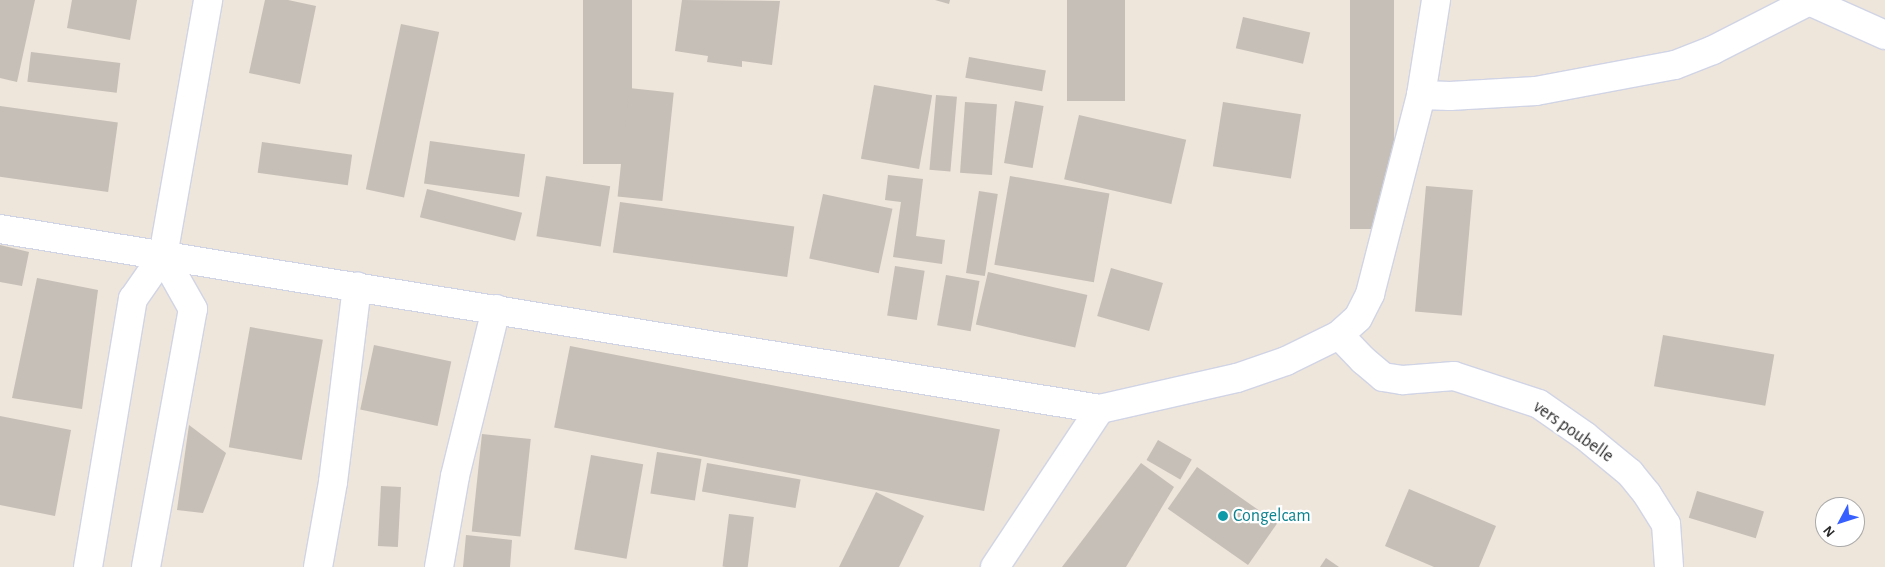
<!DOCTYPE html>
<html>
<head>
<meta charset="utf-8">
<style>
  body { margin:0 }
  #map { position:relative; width:1885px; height:567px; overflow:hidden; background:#eee5db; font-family:"Alegreya Sans",sans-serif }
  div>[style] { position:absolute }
  .building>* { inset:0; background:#c5bfb7; transform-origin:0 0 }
  .roads { filter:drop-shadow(1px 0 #d0d4e5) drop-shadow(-1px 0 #d0d4e5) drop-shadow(0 1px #d0d4e5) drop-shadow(0 -1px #d0d4e5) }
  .minor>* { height:28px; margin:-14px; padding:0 14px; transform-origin:14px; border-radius:14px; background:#fff }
  .dots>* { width:14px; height:14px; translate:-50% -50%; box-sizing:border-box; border:2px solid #fff; border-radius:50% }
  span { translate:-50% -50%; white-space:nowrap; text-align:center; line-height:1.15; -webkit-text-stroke:4.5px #fff; paint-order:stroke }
  .street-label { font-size:18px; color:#2a2a2a }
  .culture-label { font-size:18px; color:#0d838f }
  .left { translate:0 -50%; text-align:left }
  .north { position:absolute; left:1815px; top:497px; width:50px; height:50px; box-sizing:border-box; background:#fff; border:1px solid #aaa; border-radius:50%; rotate:230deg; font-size:14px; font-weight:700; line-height:20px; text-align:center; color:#2a2a2a }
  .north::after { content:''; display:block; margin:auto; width:18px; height:22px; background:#3760ff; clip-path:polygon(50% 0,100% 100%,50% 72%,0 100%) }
</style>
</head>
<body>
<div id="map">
  <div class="building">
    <div style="clip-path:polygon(0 0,35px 0,17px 82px,0 78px)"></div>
    <div style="clip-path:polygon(72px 0,137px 0,130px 40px,67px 28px)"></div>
    <div style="clip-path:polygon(265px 0,288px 0,316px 6px,300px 84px,249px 73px)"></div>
    <div style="left:583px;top:0;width:49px;height:164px"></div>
    <div style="clip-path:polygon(682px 0,780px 1px,772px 65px,742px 61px,742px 67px,707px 62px,708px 56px,675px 51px)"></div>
    <div style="clip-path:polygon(935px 0,950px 0,949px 4px)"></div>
    <div style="left:1067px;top:0;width:58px;height:101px"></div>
    <div style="left:1350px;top:0;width:44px;height:229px"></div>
    <div style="left:1243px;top:17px;width:69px;height:32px;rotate:13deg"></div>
    <div style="left:401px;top:24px;width:39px;height:169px;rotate:12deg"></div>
    <div style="left:31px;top:52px;width:90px;height:30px;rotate:7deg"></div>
    <div style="left:969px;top:57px;width:78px;height:21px;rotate:10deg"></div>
    <div style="left:874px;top:85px;width:59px;height:75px;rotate:10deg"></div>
    <div style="left:629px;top:88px;width:45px;height:109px;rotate:6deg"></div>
    <div style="left:936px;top:95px;width:21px;height:75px;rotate:5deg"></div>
    <div style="left:1015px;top:101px;width:29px;height:63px;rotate:10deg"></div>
    <div style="left:965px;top:102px;width:32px;height:71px;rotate:4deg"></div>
    <div style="left:1223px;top:102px;width:79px;height:65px;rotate:9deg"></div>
    <div style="left:0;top:106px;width:119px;height:70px;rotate:8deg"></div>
    <div style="left:1079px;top:115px;width:110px;height:66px;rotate:13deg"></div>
    <div style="left:430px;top:141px;width:96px;height:43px;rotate:8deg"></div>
    <div style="left:262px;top:142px;width:91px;height:31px;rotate:8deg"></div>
    <div style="clip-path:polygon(888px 175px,923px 179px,916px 236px,945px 240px,942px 264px,893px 257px,901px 202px,885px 200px)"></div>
    <div style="left:546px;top:176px;width:65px;height:61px;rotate:9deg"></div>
    <div style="left:1010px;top:176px;width:101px;height:90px;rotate:10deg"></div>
    <div style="left:1426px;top:186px;width:47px;height:126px;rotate:5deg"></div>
    <div style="left:427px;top:189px;width:98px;height:29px;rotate:14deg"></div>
    <div style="left:979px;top:191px;width:19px;height:83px;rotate:9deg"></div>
    <div style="left:823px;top:194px;width:71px;height:66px;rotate:12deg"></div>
    <div style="left:620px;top:202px;width:176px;height:51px;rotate:8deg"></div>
    <div style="clip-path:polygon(0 245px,29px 252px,22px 286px,0 282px)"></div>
    <div style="left:895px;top:266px;width:30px;height:50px;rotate:9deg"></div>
    <div style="left:1111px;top:268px;width:54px;height:50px;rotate:16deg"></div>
    <div style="left:988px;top:272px;width:102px;height:54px;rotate:13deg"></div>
    <div style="left:946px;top:275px;width:34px;height:51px;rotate:10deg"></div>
    <div style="clip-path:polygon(37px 278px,98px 290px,82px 409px,12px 398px)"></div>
    <div style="left:250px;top:327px;width:74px;height:122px;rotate:10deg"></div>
    <div style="left:1663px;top:335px;width:113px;height:52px;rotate:10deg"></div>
    <div style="left:374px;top:345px;width:79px;height:66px;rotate:12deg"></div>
    <div style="left:570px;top:346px;width:438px;height:83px;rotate:11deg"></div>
    <div style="clip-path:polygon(0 416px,71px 430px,55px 516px,0 505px)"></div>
    <div style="clip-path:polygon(189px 425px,226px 453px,203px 513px,177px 510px)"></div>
    <div style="left:482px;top:434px;width:49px;height:98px;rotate:6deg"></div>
    <div style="left:1158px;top:440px;width:39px;height:23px;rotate:30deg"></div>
    <div style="left:657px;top:452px;width:45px;height:42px;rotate:9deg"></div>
    <div style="left:591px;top:455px;width:53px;height:96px;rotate:10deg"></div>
    <div style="left:707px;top:463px;width:95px;height:29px;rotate:10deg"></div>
    <div style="clip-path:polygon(1141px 463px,1174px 487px,1126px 567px,1062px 567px)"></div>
    <div style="left:1197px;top:467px;width:98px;height:51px;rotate:35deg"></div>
    <div style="left:381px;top:486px;width:20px;height:60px;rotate:3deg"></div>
    <div style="clip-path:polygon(1409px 489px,1496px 526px,1479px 567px,1434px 567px,1385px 546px)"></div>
    <div style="left:1697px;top:491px;width:70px;height:28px;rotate:17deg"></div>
    <div style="clip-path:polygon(876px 492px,924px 516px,899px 567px,839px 567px)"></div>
    <div style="left:729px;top:514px;width:25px;height:53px;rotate:7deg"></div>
    <div style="clip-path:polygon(466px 535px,512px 540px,510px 567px,463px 567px)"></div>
    <div style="clip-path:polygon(1326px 558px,1339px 567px,1320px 567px)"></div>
  </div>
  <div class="roads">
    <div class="minor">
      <div style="left:1809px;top:1px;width:83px;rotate:24.1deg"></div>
      <div style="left:1421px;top:95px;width:29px;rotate:2deg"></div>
      <div style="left:1450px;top:96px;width:86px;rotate:-3.3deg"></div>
      <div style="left:1536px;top:91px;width:141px;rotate:-10.6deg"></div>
      <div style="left:1675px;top:65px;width:41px;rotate:-21.5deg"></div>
      <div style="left:1713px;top:50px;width:110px;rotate:-27deg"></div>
      <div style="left:0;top:229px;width:1115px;rotate:9.29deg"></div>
      <div style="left:1100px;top:409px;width:140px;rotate:-12.8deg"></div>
      <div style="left:1237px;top:378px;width:52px;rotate:-19.1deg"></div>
      <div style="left:1286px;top:361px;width:59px;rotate:-26.1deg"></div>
      <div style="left:1339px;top:335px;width:25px;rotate:-42deg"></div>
      <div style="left:1358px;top:318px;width:27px;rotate:-63deg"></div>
      <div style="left:1370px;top:294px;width:205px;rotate:-75.6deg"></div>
      <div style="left:1421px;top:95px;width:96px;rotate:-81deg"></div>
      <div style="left:1339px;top:335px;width:35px;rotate:46deg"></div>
      <div style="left:1363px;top:360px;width:26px;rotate:40deg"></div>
      <div style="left:1383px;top:377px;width:20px;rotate:9deg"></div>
      <div style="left:1403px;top:380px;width:51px;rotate:-4.5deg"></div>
      <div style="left:1454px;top:376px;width:89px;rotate:18.2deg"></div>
      <div style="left:1539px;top:404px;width:56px;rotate:34.8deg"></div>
      <div style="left:1585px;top:436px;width:58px;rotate:39.4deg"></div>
      <div style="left:1630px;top:473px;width:27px;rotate:51deg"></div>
      <div style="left:1647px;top:494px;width:36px;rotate:58deg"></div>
      <div style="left:1666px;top:524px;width:43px;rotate:86deg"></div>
      <div style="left:88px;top:567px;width:272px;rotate:-80.5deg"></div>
      <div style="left:133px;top:299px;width:52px;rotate:-55.1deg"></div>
      <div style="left:163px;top:256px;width:260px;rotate:-80deg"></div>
      <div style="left:146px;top:567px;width:262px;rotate:-79.7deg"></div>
      <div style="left:193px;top:309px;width:61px;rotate:-119.5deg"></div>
      <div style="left:318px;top:567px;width:86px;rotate:-80deg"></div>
      <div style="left:333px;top:482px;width:197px;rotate:-83deg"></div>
      <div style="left:439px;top:567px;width:92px;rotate:-80deg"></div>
      <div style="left:455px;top:476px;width:172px;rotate:-76.2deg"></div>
      <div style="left:995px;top:567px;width:190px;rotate:-56.4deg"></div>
    </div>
  </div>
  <div class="dots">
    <div style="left:1223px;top:516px;background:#0f9aa8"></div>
  </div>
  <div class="street-label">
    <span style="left:1573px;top:432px;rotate:35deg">vers poubelle</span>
  </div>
  <div class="culture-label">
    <span class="left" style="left:1233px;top:516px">Congelcam</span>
  </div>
  <div class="north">N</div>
</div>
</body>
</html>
